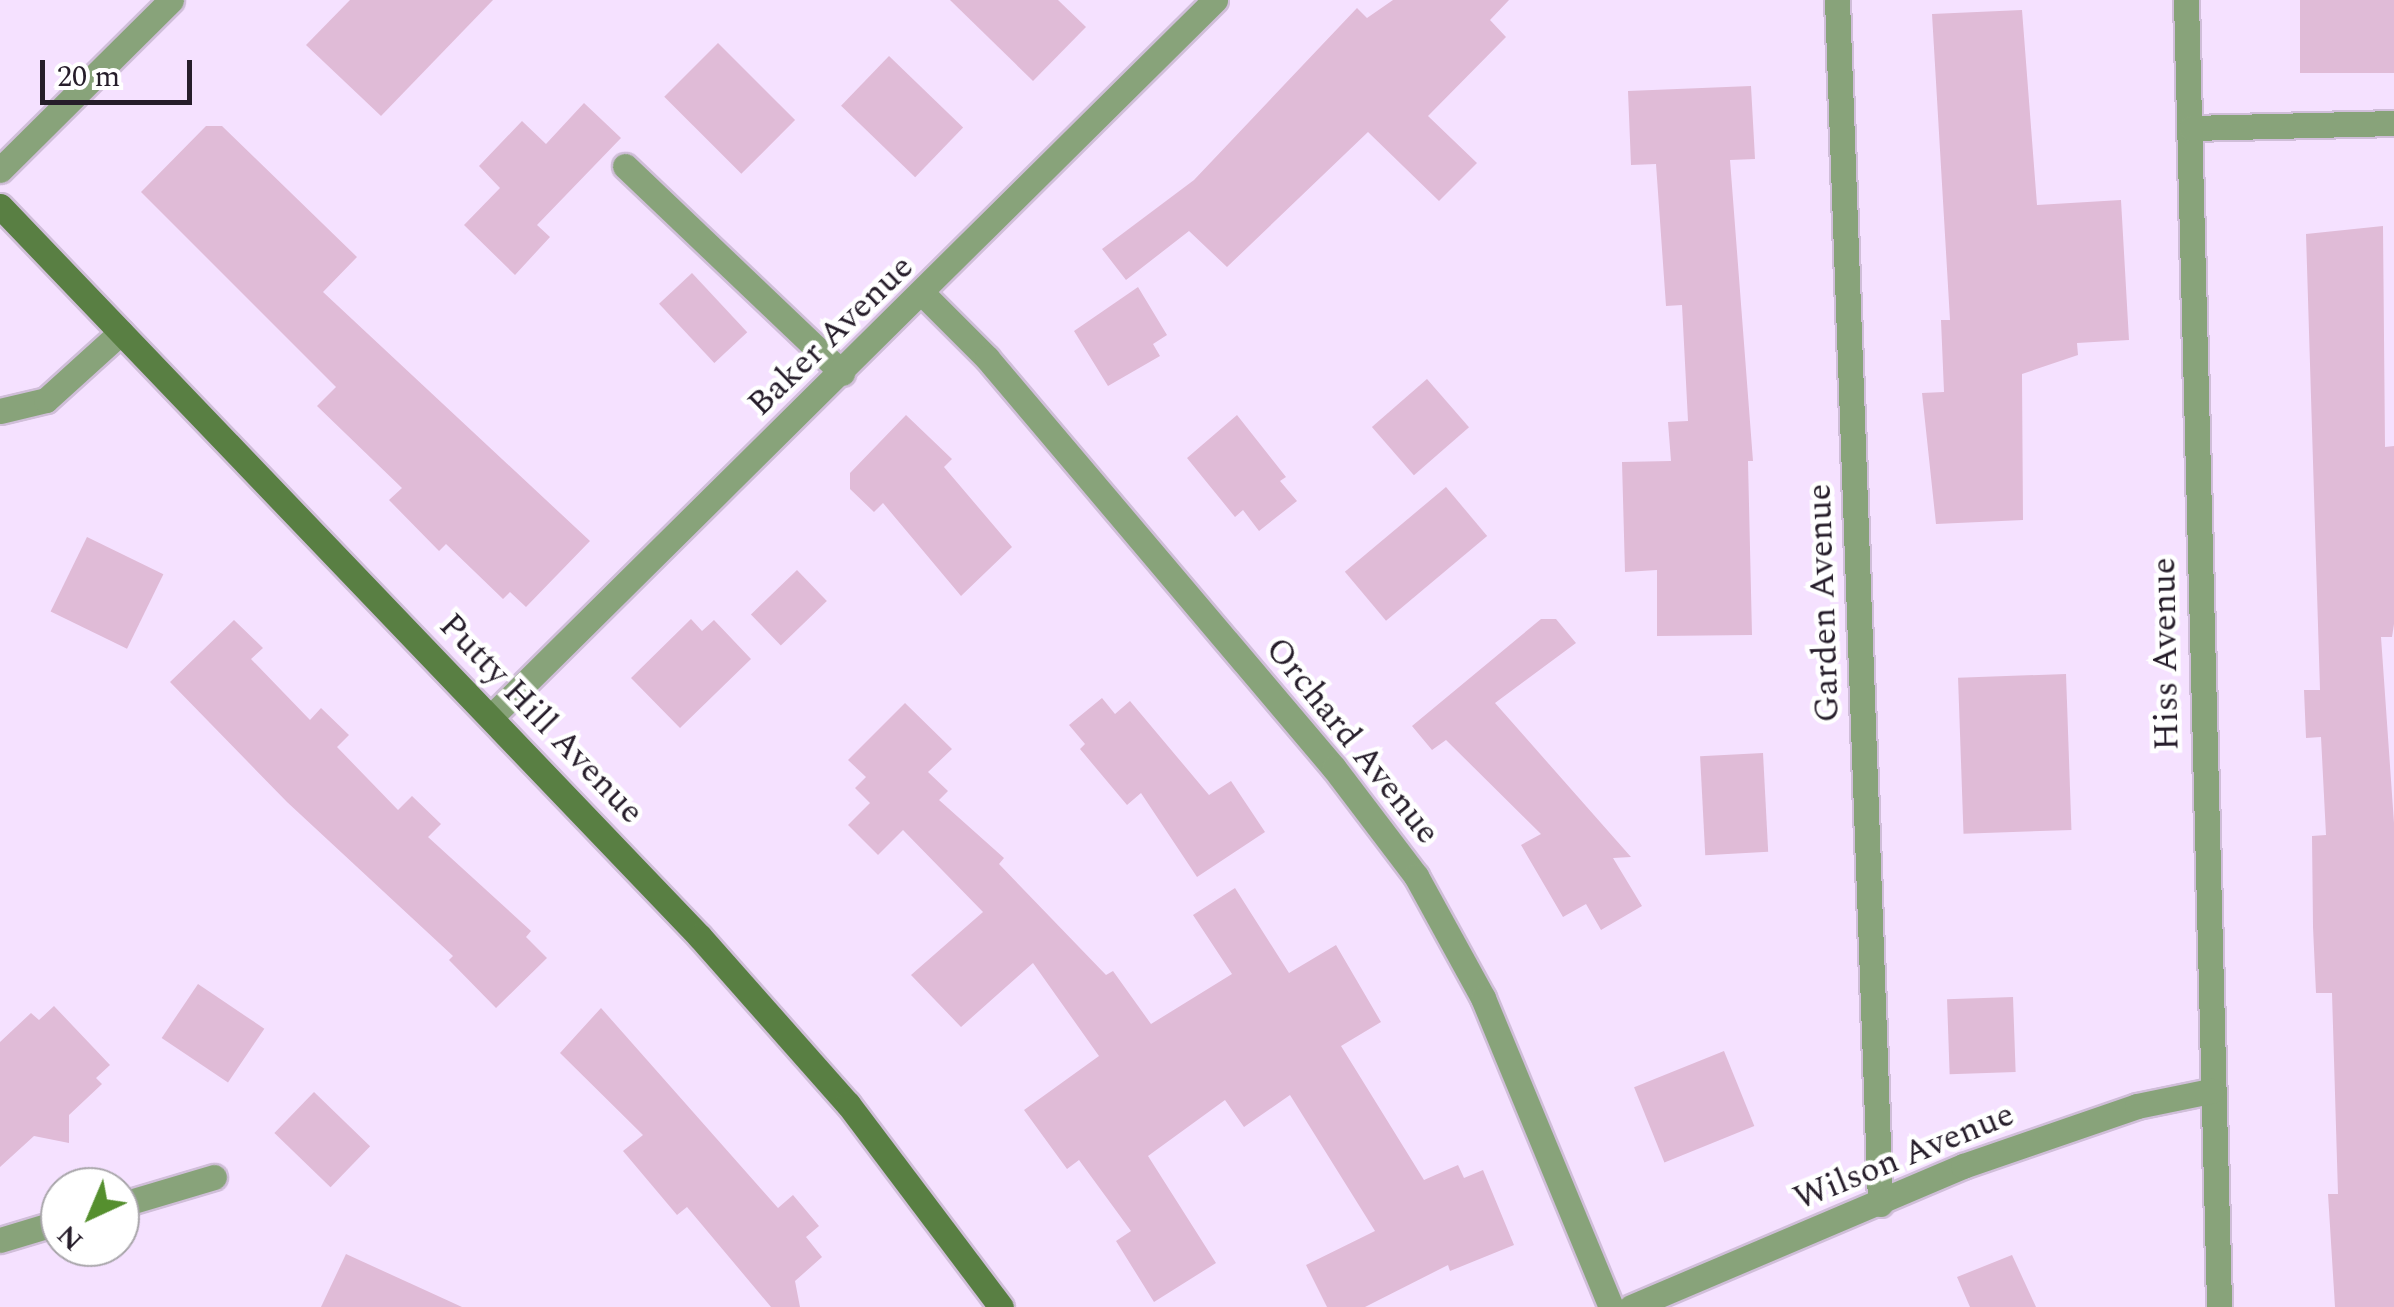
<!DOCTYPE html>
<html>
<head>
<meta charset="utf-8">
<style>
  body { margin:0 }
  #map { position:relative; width:2394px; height:1307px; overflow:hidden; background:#f5e1ff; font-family:Spectral,serif }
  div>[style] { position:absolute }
  .building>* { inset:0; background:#e0bbd7; transform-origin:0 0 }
  .roads { filter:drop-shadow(2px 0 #d0bed9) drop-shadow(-2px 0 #d0bed9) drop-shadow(0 2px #d0bed9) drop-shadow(0 -2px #d0bed9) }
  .service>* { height:25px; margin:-12.5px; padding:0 12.5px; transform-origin:12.5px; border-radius:12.5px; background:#88a37a }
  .minor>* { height:25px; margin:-12.5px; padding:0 12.5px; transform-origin:12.5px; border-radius:12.5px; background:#88a37a }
  .secondary>* { height:25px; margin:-12.5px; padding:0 12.5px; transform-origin:12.5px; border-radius:12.5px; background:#597f43 }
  span { translate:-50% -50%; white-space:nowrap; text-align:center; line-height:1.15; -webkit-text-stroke:9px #fff; paint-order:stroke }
  .street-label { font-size:35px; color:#261d2a }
  .north { position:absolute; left:40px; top:1167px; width:100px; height:100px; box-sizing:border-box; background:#fff; border:2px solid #a8a5aa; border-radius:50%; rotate:224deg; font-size:28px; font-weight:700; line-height:40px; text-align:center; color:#261d2a }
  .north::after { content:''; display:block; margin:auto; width:35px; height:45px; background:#558f2e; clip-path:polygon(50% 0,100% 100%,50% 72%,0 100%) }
  .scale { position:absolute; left:40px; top:60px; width:152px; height:45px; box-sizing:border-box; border:5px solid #261d2a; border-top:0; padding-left:12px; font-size:30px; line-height:35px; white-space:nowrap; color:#261d2a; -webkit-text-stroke:8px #fff; paint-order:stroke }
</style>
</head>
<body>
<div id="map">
  <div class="building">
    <div style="clip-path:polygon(350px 0,493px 0,381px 116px,306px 45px)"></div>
    <div style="clip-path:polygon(950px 0,1058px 0,1086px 27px,1033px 81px)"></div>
    <div style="clip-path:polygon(1393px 0,1509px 0,1490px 20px,1506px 37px,1428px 116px,1477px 163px,1439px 201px,1368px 132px,1227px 267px,1189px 231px,1126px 280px,1102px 249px,1194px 180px,1357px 8px,1367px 18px)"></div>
    <div style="left:2300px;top:0;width:94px;height:73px"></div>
    <div style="clip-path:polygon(2022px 10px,2037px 205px,2121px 200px,2129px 340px,2077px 343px,2078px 355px,2022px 374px,2023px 520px,1936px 524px,1922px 393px,1944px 392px,1941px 320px,1950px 320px,1932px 14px)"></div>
    <div style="left:718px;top:43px;width:109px;height:76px;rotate:45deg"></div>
    <div style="left:889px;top:56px;width:103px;height:69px;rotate:44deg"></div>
    <div style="clip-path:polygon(1751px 86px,1755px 159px,1730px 160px,1753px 461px,1748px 461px,1752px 635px,1657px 636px,1657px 570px,1625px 572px,1622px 462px,1671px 461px,1668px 422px,1688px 421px,1682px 305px,1666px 306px,1656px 164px,1631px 165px,1628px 91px)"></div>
    <div style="clip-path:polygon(584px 103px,621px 138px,537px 225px,550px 237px,515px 275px,464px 225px,500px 188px,479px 166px,522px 121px,546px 144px)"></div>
    <div style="clip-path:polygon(206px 126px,222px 126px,357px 257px,323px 292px,590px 541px,526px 607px,510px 592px,503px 599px,446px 544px,439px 551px,389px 500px,402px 488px,317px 406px,336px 387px,141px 192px)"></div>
    <div style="clip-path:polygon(2383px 226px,2385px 447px,2394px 446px,2394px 624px,2392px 637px,2381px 637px,2394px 823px,2394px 1307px,2335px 1307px,2328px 1194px,2338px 1194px,2332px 993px,2316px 993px,2313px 927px,2312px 836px,2326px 835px,2321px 737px,2306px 738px,2304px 690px,2320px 690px,2306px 234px)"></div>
    <div style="left:692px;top:273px;width:81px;height:45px;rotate:47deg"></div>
    <div style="clip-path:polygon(1138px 287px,1167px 335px,1153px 344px,1160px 356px,1108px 386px,1074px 331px)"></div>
    <div style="left:1427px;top:379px;width:64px;height:73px;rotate:49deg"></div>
    <div style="clip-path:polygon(906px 415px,952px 459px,944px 467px,1012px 547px,961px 596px,883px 503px,874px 512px,850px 489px,850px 473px)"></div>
    <div style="clip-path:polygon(1237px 415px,1286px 477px,1280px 481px,1297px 501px,1259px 531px,1243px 510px,1235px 517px,1187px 458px)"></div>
    <div style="left:1446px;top:487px;width:64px;height:132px;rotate:50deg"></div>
    <div style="left:87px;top:537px;width:85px;height:83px;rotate:26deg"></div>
    <div style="left:797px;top:570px;width:43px;height:64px;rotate:46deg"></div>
    <div style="clip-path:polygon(691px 619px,702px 631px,714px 620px,751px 659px,680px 728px,631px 678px)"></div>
    <div style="clip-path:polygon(1541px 619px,1556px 619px,1576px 643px,1495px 703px,1631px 857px,1613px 858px,1642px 906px,1601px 930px,1586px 904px,1563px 917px,1521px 845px,1541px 834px,1446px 740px,1432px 750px,1412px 726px)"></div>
    <div style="clip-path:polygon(234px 620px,263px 648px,251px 659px,310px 720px,321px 708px,349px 735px,337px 747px,398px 810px,412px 796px,441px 824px,428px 837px,531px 931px,526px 937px,547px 958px,496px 1008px,449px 960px,453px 956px,287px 802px,170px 682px)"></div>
    <div style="left:2066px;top:674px;width:156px;height:108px;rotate:88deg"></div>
    <div style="clip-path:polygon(1102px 698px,1115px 714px,1130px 701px,1209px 795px,1231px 781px,1265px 832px,1197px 877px,1141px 793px,1127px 805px,1080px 749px,1085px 744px,1069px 725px)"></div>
    <div style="clip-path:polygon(905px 703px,952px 749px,928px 772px,948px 791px,939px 800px,1004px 858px,999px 864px,1106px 975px,1113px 971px,1151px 1024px,1232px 974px,1193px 915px,1235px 888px,1289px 973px,1336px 945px,1381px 1022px,1341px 1046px,1424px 1180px,1458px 1165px,1464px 1178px,1483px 1170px,1514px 1245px,1450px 1271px,1448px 1265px,1365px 1307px,1327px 1307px,1306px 1265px,1375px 1231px,1290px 1095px,1244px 1127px,1225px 1100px,1148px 1156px,1216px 1263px,1154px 1302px,1116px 1241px,1131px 1231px,1079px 1160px,1067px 1169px,1024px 1110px,1099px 1056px,1033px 963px,961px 1027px,911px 975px,983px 912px,903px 830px,878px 855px,848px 825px,870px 803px,855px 788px,866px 777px,848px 760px)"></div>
    <div style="left:1763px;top:753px;width:99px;height:63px;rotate:87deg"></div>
    <div style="left:198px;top:984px;width:80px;height:65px;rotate:34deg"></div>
    <div style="left:2013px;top:997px;width:75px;height:66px;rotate:88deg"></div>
    <div style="clip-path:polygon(54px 1006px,110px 1065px,96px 1078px,102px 1084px,69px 1115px,69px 1143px,34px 1136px,0 1167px,0 1042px,31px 1013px,39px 1020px)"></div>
    <div style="clip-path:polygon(601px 1008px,778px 1208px,793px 1195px,819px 1226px,806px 1237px,822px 1257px,795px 1281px,800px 1307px,771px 1307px,687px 1207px,677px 1215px,623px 1151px,643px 1135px,560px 1053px)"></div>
    <div style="left:1724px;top:1051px;width:81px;height:97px;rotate:68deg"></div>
    <div style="left:314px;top:1092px;width:78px;height:57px;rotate:44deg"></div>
    <div style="clip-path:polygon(346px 1254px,462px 1307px,321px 1307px)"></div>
    <div style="clip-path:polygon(2012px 1255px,2036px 1307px,1970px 1307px,1957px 1277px)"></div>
  </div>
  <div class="roads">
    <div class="service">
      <div style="left:625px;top:166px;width:300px;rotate:43.6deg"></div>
    </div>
    <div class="minor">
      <div style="left:1837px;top:0;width:1205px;rotate:87.95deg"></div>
      <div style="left:2186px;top:0;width:1307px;rotate:88.55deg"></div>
      <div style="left:2191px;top:128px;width:203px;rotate:-1.4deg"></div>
      <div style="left:0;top:170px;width:241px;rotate:-44.8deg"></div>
      <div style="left:923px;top:294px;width:91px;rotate:45deg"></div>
      <div style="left:987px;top:358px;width:537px;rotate:49.76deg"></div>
      <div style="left:1334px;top:768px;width:136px;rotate:52.8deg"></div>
      <div style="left:1416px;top:876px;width:139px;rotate:61.2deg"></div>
      <div style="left:1483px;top:998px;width:334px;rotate:67.5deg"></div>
      <div style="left:0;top:411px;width:47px;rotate:-13.4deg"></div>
      <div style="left:46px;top:400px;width:101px;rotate:-42.2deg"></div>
      <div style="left:491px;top:717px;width:1019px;rotate:-44.72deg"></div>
      <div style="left:120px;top:1205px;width:98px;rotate:-16.6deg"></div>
      <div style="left:0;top:1240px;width:63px;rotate:-16.7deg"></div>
      <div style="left:1631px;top:1307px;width:361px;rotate:-23deg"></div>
      <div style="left:1963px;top:1166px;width:184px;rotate:-19deg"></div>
      <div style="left:2137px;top:1106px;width:76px;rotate:-11.5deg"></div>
    </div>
    <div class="secondary">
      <div style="left:0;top:206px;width:1012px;rotate:46.24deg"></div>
      <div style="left:700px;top:937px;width:223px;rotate:48.5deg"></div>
      <div style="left:848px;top:1104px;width:254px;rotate:53deg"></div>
    </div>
  </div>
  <div class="street-label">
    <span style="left:831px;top:336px;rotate:-44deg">Baker Avenue</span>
    <span style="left:1824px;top:603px;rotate:-92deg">Garden Avenue</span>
    <span style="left:2166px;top:654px;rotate:-91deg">Hiss Avenue</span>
    <span style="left:541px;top:719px;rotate:46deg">Putty Hill Avenue</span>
    <span style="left:1352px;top:741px;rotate:51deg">Orchard Avenue</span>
    <span style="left:1904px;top:1157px;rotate:-22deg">Wilson Avenue</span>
  </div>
  <div class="north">N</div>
  <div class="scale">20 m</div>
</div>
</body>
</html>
